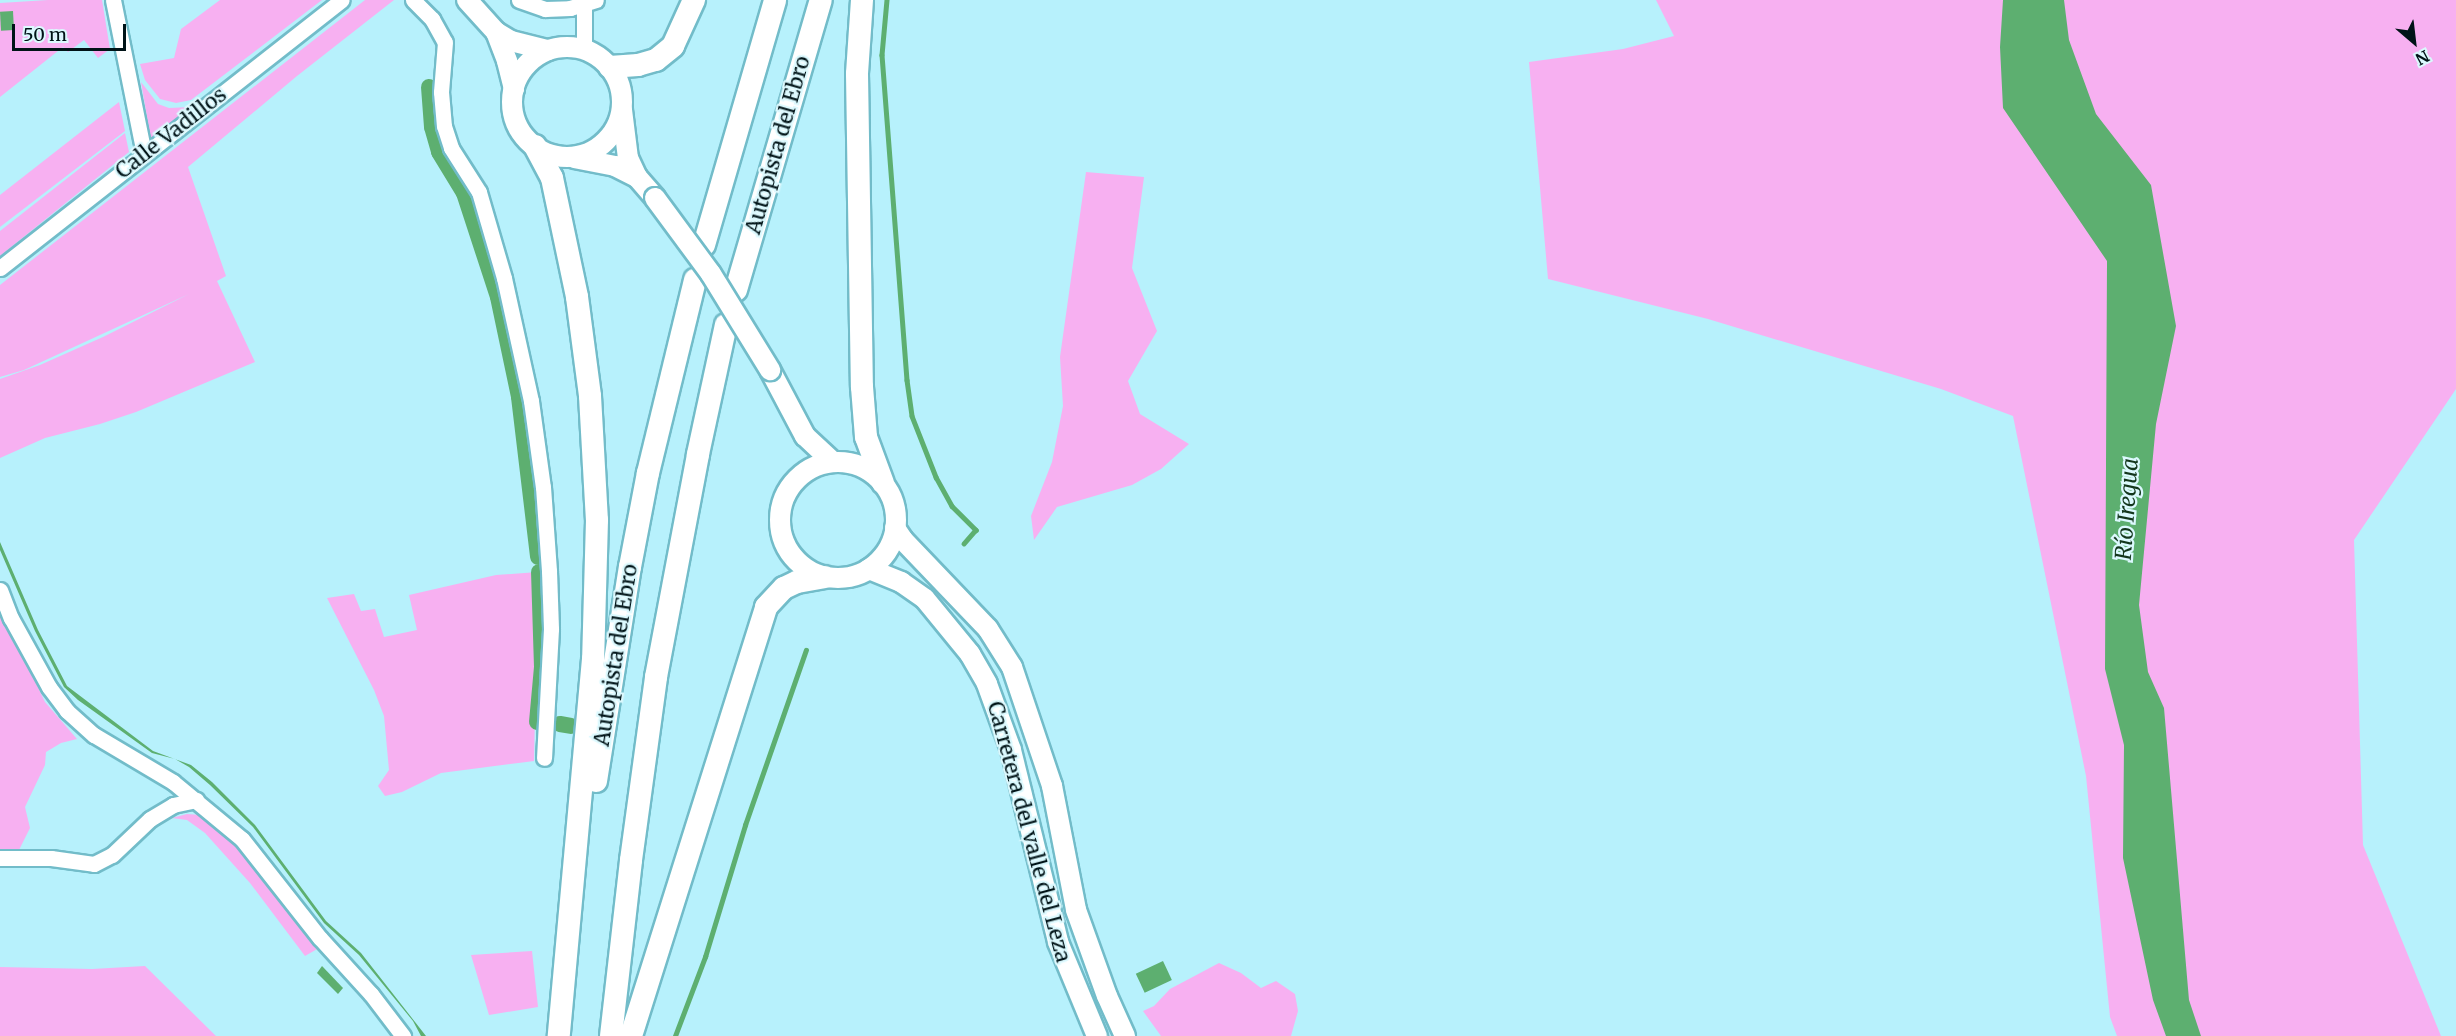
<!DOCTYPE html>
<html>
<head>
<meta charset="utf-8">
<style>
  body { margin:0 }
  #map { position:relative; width:2456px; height:1036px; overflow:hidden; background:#b7f1fc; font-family:Merriweather,serif }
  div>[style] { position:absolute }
  .green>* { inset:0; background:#f7b0f1 }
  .water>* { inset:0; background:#5daf70; transform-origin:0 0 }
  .stream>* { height:4.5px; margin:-2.25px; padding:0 2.25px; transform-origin:2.25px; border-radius:2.25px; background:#5daf70 }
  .canal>* { height:16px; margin:-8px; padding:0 8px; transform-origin:8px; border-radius:8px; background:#5daf70 }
  .roads { filter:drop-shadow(2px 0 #72bcc9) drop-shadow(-2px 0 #72bcc9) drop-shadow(0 2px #72bcc9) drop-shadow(0 -2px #72bcc9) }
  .minor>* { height:15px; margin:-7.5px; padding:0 7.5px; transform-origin:7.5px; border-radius:7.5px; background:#fff }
  .major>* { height:20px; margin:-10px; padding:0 10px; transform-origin:10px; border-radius:10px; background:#fff }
  .major>.ring { margin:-10px; padding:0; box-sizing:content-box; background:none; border:20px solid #fff; border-radius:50% }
  .highway>* { height:22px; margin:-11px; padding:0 11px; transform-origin:11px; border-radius:11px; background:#fff }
  .bridges { filter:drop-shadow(2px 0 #72bcc9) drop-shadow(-2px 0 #72bcc9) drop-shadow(0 2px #72bcc9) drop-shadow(0 -2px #72bcc9) }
  .major-bridge>* { height:20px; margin:-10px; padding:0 10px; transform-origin:10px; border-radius:10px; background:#fff }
  span { translate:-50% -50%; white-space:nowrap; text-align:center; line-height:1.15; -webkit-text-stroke:4.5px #dcf9fe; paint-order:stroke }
  .street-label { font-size:21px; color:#001317 }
  .water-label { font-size:22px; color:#13361c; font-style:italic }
  .north { position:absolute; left:2384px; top:12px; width:60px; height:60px; -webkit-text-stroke:4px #dcf9fe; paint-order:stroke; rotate:152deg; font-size:16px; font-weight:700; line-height:24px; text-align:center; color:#001317 }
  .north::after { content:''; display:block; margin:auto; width:21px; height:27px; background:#001317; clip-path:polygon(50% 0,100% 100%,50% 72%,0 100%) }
  .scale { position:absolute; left:12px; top:24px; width:114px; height:27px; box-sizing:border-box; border:3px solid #001317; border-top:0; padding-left:8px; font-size:18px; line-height:21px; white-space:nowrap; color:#001317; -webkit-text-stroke:4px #dcf9fe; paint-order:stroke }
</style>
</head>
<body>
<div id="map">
  <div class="green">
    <div style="clip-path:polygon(48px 0,102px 0,110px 49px,98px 58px,84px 40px,68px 52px,63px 47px,0 97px,0 3px)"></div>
    <div style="clip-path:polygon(220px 0,322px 0,191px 100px,176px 103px,160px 99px,145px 80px,140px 64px,174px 58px,181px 29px)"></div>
    <div style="clip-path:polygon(365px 0,394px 0,297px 76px,188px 167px,226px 276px,217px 281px,255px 362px,136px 412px,100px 424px,45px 438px,0 458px,0 379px,40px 365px,103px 337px,189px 294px,24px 370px,0 377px,0 285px)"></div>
    <div style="clip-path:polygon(1656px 0,2456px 0,2456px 389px,2354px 540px,2363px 845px,2441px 1036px,2117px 1036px,2110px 1017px,2086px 776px,2013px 416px,1941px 389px,1708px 319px,1548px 279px,1529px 62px,1623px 49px,1674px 36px)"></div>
    <div style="clip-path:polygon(141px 82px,158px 104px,169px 108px,191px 107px,151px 140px)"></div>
    <div style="clip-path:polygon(119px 102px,125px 131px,0 227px,0 195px)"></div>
    <div style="clip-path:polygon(125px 133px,129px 152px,0 256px,0 231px)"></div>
    <div style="clip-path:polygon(1086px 172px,1144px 177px,1132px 268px,1157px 331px,1128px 381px,1140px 414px,1189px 444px,1161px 469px,1132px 485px,1057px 507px,1034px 540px,1031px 516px,1052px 462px,1063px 406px,1060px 357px)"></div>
    <div style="clip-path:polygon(538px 572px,534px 761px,441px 773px,402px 792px,385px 796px,378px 786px,389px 770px,384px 716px,374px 690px,327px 598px,354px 594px,361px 611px,375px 609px,384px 637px,417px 630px,409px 595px,496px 575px)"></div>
    <div style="clip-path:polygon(0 608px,45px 702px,77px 739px,61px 743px,46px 752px,45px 765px,25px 807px,30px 828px,19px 850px,0 854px)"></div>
    <div style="clip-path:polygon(187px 814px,200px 815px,240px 849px,319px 948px,305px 956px,250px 883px,205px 833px,187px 820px,172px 818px)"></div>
    <div style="clip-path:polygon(532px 951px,538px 1007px,489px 1015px,471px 955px)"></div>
    <div style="clip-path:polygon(1219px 963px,1241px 973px,1261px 988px,1276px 981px,1295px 994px,1298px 1011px,1291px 1036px,1161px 1036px,1143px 1011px,1154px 1006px,1170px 989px)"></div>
    <div style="clip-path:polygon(145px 966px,216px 1036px,0 1036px,0 967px,92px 969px)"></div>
  </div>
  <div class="water">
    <div style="clip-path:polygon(2003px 0,2064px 0,2069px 40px,2096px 114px,2151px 185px,2176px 326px,2156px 424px,2139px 605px,2148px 672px,2164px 708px,2189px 1000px,2201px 1036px,2166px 1036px,2153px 1000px,2123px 858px,2124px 745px,2105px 669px,2107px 261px,2003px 108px,2000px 47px)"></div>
    <div style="left:13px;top:11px;width:19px;height:13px;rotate:87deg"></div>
    <div style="clip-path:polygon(0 542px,38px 630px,67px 686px,153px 751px,191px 765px,212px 782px,255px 825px,326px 921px,361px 953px,426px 1036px,421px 1036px,413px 1021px,359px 955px,324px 923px,253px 827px,210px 785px,189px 767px,175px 759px,152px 753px,78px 700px,64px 687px,35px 631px,0 550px)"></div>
    <div style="left:1163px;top:961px;width:21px;height:30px;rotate:65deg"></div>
    <div style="clip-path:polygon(322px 966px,343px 988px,338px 994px,317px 973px)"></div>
  </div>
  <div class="stream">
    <div style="left:887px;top:0;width:55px;rotate:95.2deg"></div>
    <div style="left:882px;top:55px;width:326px;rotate:85.6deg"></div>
    <div style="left:907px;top:380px;width:36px;rotate:82deg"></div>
    <div style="left:912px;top:416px;width:66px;rotate:68.5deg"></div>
    <div style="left:936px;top:477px;width:33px;rotate:61deg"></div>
    <div style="left:952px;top:506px;width:34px;rotate:45deg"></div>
    <div style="left:976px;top:530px;width:18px;rotate:131deg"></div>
    <div style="left:675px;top:1036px;width:85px;rotate:-69.2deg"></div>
    <div style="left:705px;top:957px;width:138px;rotate:-73.1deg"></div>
    <div style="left:745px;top:825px;width:185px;rotate:-70.8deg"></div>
  </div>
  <div class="canal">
    <div style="left:429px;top:87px;width:40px;rotate:85.7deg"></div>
    <div style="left:432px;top:127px;width:26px;rotate:74deg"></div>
    <div style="left:439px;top:152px;width:48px;rotate:58.6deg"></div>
    <div style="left:464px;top:193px;width:109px;rotate:71.9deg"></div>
    <div style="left:498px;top:297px;width:102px;rotate:78.1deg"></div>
    <div style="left:519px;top:397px;width:161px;rotate:83.2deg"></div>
    <div style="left:537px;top:722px;width:55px;rotate:-84.8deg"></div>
    <div style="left:542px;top:667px;width:95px;rotate:-91.8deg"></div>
    <div style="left:560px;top:724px;width:11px;rotate:10deg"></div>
  </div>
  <div class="roads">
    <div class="minor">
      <div style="left:113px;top:0;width:157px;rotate:78.6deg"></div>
      <div style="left:413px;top:0;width:27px;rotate:45deg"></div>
      <div style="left:432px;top:19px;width:26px;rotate:61deg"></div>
      <div style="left:445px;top:42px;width:50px;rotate:94.6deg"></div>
      <div style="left:441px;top:92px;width:34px;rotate:85deg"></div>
      <div style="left:444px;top:126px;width:23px;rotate:72deg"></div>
      <div style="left:451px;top:148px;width:52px;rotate:57.5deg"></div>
      <div style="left:479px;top:192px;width:90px;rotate:73.8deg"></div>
      <div style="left:504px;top:278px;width:126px;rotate:77.6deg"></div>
      <div style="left:531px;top:401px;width:87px;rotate:82.1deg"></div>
      <div style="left:543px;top:487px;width:84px;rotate:85.9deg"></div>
      <div style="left:549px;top:571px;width:58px;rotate:88deg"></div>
      <div style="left:551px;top:629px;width:129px;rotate:93.1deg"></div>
      <div style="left:519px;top:0;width:28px;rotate:19deg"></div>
      <div style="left:545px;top:9px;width:25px;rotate:-2deg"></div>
      <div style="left:570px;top:8px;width:27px;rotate:-17deg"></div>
      <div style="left:584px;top:50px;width:46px;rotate:-90deg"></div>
      <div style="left:0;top:268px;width:434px;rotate:-38.1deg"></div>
      <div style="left:0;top:590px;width:30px;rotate:69deg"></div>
      <div style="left:11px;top:618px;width:79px;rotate:61.2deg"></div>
      <div style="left:49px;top:687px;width:30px;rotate:53deg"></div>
      <div style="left:67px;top:711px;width:36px;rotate:42deg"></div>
      <div style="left:94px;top:735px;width:92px;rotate:30.7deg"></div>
      <div style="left:173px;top:782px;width:89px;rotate:39.6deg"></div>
      <div style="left:242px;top:839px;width:126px;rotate:51.8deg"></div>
      <div style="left:320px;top:938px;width:76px;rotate:47.7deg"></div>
      <div style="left:371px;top:994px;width:53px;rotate:52.7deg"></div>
      <div style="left:0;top:858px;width:51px"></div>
      <div style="left:51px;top:858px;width:43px;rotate:7.9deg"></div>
      <div style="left:94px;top:864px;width:20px;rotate:-27deg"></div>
      <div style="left:112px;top:855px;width:52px;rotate:-43.5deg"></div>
      <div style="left:150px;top:819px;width:27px;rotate:-31deg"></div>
      <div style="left:173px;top:805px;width:24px;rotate:-12deg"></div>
    </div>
    <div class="major">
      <div style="left:467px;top:0;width:43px;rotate:47.8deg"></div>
      <div style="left:496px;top:32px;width:17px;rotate:31deg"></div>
      <div style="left:511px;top:41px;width:38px;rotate:14deg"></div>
      <div style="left:496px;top:32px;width:31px;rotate:69deg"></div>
      <div style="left:507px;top:61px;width:29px;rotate:76deg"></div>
      <div class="ring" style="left:512px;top:47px;width:90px;height:90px"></div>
      <div style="left:622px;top:110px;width:48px;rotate:82.9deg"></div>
      <div style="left:628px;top:158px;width:21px;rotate:65deg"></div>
      <div style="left:637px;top:177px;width:28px;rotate:49deg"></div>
      <div style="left:574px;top:158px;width:42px;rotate:11deg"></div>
      <div style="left:615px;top:166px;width:25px;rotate:27deg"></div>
      <div style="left:770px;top:370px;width:75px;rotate:62.1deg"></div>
      <div style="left:805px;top:436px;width:38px;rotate:43deg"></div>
      <div class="ring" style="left:780px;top:462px;width:96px;height:96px"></div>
      <div style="left:895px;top:528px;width:14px;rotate:56deg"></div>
      <div style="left:903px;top:540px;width:123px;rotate:46.3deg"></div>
      <div style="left:988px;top:629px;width:45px;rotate:57.7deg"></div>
      <div style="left:1012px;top:667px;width:126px;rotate:71.4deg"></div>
      <div style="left:1052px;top:786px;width:126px;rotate:79deg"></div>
      <div style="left:1076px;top:910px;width:91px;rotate:70.2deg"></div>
      <div style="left:1107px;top:996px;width:44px;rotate:65.8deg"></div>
      <div style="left:869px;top:569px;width:35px;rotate:22deg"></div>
      <div style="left:901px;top:582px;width:29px;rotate:35deg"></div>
      <div style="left:925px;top:599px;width:71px;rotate:50.7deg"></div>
      <div style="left:970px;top:654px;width:34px;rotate:60deg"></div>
      <div style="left:987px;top:684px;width:70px;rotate:70deg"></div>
      <div style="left:1011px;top:750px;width:198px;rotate:76.2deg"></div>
      <div style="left:1058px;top:942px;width:102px;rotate:67.5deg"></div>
    </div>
    <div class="highway">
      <div style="left:862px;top:0;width:74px;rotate:93.9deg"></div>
      <div style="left:857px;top:74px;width:313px;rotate:89.1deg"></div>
      <div style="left:862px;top:387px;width:50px;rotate:85.4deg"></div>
      <div style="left:866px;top:437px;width:49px;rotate:69.7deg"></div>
      <div style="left:610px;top:67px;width:28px;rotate:-4deg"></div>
      <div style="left:638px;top:65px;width:19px;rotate:-16deg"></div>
      <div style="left:656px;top:60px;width:22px;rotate:-39deg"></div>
      <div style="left:673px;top:46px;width:51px;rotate:-65.5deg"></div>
      <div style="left:535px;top:146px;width:36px;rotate:62deg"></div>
      <div style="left:552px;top:178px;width:122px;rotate:78.1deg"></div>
      <div style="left:577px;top:297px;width:100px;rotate:82.5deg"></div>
      <div style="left:590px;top:396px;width:124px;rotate:86.8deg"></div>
      <div style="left:597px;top:520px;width:139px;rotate:91.6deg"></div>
      <div style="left:593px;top:659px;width:379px;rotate:95.2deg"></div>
      <div style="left:704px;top:245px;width:255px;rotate:-73.8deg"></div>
      <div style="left:736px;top:290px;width:302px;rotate:-73.7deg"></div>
      <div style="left:596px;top:781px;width:217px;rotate:-81deg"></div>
      <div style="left:630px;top:567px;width:96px;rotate:-79.2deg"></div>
      <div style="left:648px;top:473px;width:199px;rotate:-76.3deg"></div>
      <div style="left:611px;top:1036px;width:177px;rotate:-83.5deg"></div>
      <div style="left:631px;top:860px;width:185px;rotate:-82.2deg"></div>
      <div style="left:656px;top:677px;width:227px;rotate:-79.3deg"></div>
      <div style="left:698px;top:454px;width:132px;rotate:-77.8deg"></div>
      <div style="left:631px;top:1036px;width:450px;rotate:-72.5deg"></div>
      <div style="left:766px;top:607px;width:26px;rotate:-47deg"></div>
      <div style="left:784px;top:588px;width:14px;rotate:-25deg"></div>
      <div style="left:797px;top:582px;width:28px;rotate:-10deg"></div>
    </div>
  </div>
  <div class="bridges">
    <div class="major-bridge">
      <div style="left:655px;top:198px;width:94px;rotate:53.6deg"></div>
      <div style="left:711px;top:274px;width:113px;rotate:58.4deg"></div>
    </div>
  </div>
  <div class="street-label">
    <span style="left:171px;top:133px;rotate:-38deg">Calle Vadillos</span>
    <span style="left:778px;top:145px;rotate:-74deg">Autopista del Ebro</span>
    <span style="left:616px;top:655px;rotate:-81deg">Autopista del Ebro</span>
    <span style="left:1029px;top:832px;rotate:75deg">Carretera del valle del Leza</span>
  </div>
  <div class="water-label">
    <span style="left:2127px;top:509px;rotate:-86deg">Río Iregua</span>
  </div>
  <div class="north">N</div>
  <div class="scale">50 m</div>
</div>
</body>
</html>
